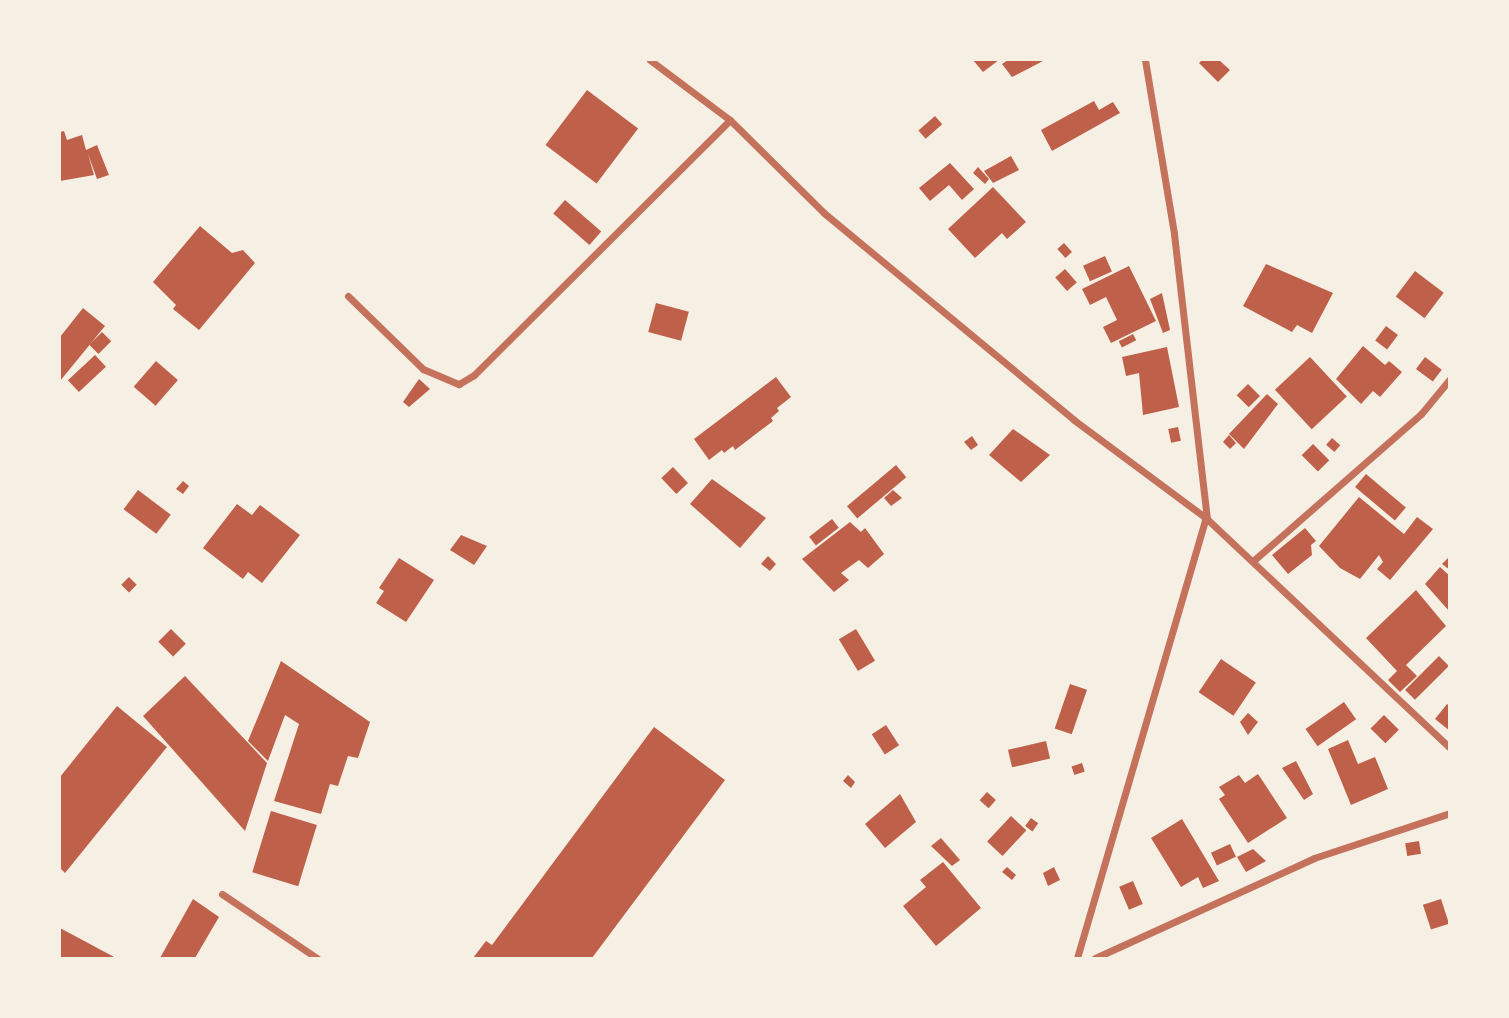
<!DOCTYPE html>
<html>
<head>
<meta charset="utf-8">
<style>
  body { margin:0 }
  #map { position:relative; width:1509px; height:1018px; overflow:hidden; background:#f6efe4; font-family:Poppins,sans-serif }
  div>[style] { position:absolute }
  .building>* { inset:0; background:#bf614a; transform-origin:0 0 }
  .minor>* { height:7px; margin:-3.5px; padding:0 3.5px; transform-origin:3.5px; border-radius:3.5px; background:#c5725c }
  span { translate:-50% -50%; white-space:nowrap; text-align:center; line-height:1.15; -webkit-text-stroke:5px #f6efe4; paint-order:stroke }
  .frame { position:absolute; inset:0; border:61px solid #f6efe4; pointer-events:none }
</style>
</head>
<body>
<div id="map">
  <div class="building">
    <div style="clip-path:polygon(973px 60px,999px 60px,983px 72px)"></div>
    <div style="clip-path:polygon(1008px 60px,1045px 60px,1012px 77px,1002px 64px)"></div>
    <div style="clip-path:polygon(1202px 60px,1219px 60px,1230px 70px,1218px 82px,1199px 63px)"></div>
    <div style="left:587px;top:90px;width:64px;height:69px;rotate:37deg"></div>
    <div style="clip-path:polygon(1094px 101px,1099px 110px,1113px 102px,1120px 113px,1052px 151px,1041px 130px)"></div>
    <div style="left:935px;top:116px;width:11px;height:22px;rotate:49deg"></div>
    <div style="clip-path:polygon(64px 131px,67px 140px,82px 135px,86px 150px,97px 145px,109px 175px,97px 179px,88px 154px,94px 175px,60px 181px,60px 132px)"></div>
    <div style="clip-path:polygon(1011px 156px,1019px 170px,993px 183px,984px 171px)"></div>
    <div style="clip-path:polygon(950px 163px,974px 189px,962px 200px,949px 185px,930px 201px,919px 188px)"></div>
    <div style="clip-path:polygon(978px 167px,989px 179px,985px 184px,973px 173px)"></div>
    <div style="clip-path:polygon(993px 187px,1026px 222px,1007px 239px,1002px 233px,975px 258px,948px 229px)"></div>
    <div style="left:565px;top:200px;width:48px;height:18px;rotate:41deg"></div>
    <div style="clip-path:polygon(200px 226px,232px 253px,243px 250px,255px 263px,199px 330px,173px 309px,176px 305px,153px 282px)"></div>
    <div style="left:1064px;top:243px;width:12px;height:9px;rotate:48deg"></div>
    <div style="left:1105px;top:256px;width:17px;height:24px;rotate:66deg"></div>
    <div style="clip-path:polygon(1266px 264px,1333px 293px,1312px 333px,1297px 325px,1292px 332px,1243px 306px)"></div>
    <div style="clip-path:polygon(1129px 266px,1156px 321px,1111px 343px,1103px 327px,1117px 320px,1106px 297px,1090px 305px,1082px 289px)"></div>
    <div style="left:1065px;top:269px;width:18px;height:13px;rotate:49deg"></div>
    <div style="left:1415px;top:271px;width:36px;height:32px;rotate:37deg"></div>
    <div style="clip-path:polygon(1162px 293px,1170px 330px,1163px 333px,1150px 299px)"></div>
    <div style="left:656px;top:303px;width:34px;height:30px;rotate:15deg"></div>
    <div style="clip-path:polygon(83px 308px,105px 326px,60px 381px,60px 337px)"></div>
    <div style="left:1386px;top:326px;width:15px;height:18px;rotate:37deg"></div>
    <div style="left:102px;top:332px;width:13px;height:18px;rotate:45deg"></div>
    <div style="left:1133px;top:334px;width:7px;height:16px;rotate:63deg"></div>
    <div style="clip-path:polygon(1363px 346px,1385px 365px,1389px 361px,1402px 372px,1380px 397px,1373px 391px,1361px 404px,1336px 379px)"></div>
    <div style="clip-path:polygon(1167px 347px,1179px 407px,1143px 415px,1139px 373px,1126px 376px,1122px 357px)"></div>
    <div style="left:95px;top:355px;width:16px;height:37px;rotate:47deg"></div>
    <div style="left:1310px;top:357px;width:54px;height:48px;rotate:47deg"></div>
    <div style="left:1425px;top:357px;width:21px;height:15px;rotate:37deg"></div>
    <div style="left:156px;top:361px;width:29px;height:34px;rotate:41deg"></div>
    <div style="clip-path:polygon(776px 377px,791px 397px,777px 408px,779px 411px,771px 418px,773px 421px,735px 450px,733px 446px,724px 453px,722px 450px,709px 460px,694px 439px)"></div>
    <div style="clip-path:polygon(419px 379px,430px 389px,409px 407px,403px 402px)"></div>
    <div style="left:1248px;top:384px;width:17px;height:16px;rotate:45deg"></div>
    <div style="clip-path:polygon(1267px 394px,1278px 404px,1244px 449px,1229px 434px)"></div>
    <div style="left:1178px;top:427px;width:14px;height:10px;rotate:78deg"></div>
    <div style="clip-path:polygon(1013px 429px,1050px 455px,1021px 482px,989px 455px)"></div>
    <div style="clip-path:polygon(1229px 435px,1236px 443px,1230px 449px,1223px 442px)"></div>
    <div style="clip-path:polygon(972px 436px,978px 445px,971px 450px,964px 442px)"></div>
    <div style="left:1332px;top:438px;width:11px;height:9px;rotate:41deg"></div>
    <div style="left:1313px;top:444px;width:23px;height:16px;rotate:45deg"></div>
    <div style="left:896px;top:465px;width:16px;height:64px;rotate:50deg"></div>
    <div style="left:673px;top:467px;width:22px;height:16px;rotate:47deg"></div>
    <div style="left:1366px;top:474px;width:52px;height:17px;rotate:40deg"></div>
    <div style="clip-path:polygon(712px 479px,766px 518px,740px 548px,690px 504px)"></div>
    <div style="clip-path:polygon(183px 481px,189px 486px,183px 494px,176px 489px)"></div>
    <div style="left:138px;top:490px;width:41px;height:24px;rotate:37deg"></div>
    <div style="clip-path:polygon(893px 490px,902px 498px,891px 506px,884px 498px)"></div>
    <div style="clip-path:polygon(1359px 497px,1404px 534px,1417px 517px,1433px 529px,1390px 580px,1377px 569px,1383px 562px,1379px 555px,1360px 579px,1340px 568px,1319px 546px)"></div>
    <div style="clip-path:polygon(237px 504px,252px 515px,260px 505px,300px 535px,262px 583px,248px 572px,243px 579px,203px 548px)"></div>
    <div style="left:832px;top:519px;width:11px;height:29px;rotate:52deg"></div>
    <div style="clip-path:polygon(850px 522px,861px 532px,865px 528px,884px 554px,868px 568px,859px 560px,841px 573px,849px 580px,834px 592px,802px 559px)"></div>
    <div style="clip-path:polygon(1305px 528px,1316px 541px,1311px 545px,1312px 555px,1288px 574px,1272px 555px)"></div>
    <div style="clip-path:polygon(461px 535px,487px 546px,474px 565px,450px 550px)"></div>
    <div style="clip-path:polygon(768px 556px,776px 564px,770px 571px,761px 564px)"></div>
    <div style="clip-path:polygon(1450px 556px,1450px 570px,1442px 564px)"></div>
    <div style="clip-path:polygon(399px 558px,434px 580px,406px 622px,376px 603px,384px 591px,379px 588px)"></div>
    <div style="clip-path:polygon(1440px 567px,1450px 576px,1450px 612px,1425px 584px)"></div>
    <div style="left:129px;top:577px;width:11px;height:11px;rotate:45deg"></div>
    <div style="clip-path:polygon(1416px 590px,1446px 626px,1406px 665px,1417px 676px,1400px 692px,1388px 680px,1397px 671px,1366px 638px)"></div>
    <div style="left:171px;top:629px;width:21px;height:18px;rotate:45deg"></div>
    <div style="left:856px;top:629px;width:37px;height:20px;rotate:59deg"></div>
    <div style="left:1439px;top:656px;width:14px;height:48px;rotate:45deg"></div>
    <div style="left:1221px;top:659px;width:42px;height:40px;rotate:34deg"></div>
    <div style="clip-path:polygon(281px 661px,370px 722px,358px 758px,348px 756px,338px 786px,330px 784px,321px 814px,274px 801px,299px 724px,285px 715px,268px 761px,248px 741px)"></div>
    <div style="clip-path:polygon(185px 676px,267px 763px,245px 831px,143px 716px)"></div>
    <div style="left:1070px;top:684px;width:18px;height:47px;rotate:19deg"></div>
    <div style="left:1344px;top:702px;width:21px;height:47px;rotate:55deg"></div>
    <div style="clip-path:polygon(1447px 704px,1450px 706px,1450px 731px,1435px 719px)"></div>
    <div style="clip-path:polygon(117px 706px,167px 747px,65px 873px,60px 868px,60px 777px)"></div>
    <div style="clip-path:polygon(1248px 713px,1258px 722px,1248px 735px,1240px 722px)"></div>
    <div style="left:1384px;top:715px;width:21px;height:19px;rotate:45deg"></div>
    <div style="left:886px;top:725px;width:24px;height:17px;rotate:57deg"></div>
    <div style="clip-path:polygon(654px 727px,725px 780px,592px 958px,473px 958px,486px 941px,492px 945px)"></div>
    <div style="clip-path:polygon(1348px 740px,1358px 764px,1375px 757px,1388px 789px,1351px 805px,1328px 749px)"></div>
    <div style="left:1046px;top:741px;width:18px;height:39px;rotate:77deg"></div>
    <div style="clip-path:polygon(1296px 761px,1313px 794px,1304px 800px,1282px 768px)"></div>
    <div style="left:1082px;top:763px;width:9px;height:11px;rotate:72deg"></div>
    <div style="clip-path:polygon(1258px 774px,1287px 818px,1248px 843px,1219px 799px,1225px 795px,1219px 787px,1239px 775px,1245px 783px)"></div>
    <div style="clip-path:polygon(848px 775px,855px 782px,851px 788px,843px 781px)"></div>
    <div style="left:987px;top:792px;width:12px;height:11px;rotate:42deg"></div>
    <div style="clip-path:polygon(900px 794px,916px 822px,885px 848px,865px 824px)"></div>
    <div style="left:271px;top:811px;width:48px;height:64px;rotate:17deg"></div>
    <div style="left:1011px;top:816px;width:21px;height:35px;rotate:43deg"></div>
    <div style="left:1031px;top:818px;width:9px;height:10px;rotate:36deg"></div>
    <div style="clip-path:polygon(1182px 819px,1219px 881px,1203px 888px,1198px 877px,1181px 887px,1151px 838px)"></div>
    <div style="clip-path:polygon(941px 838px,960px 860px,952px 866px,931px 846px)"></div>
    <div style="left:1419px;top:841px;width:13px;height:14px;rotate:81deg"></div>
    <div style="left:1230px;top:844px;width:14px;height:21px;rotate:65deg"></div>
    <div style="clip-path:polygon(1253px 849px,1266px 861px,1246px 872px,1237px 857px)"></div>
    <div style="clip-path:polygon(943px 862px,981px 908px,936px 946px,903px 906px,926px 887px,920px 880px)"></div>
    <div style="clip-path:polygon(1007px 867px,1016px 875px,1012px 880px,1002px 872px)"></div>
    <div style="clip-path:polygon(1054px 867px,1060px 880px,1048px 886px,1043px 873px)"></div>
    <div style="left:1133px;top:881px;width:25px;height:15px;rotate:67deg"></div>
    <div style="clip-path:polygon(193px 899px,219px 917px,195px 958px,160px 958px)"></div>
    <div style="left:1441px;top:899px;width:26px;height:19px;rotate:72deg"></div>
    <div style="clip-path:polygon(60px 928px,116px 958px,60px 958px)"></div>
  </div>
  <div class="minor">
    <div style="left:650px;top:60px;width:100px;rotate:36.9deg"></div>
    <div style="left:730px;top:120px;width:132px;rotate:44.7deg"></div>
    <div style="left:824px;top:213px;width:325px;rotate:39.6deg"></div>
    <div style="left:1074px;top:420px;width:164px;rotate:36.6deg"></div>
    <div style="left:1206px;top:518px;width:335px;rotate:43.3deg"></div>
    <div style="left:1145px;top:60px;width:176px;rotate:80.5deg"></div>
    <div style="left:1174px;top:234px;width:287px;rotate:83.4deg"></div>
    <div style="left:348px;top:296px;width:105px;rotate:44.2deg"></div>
    <div style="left:423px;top:369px;width:39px;rotate:23deg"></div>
    <div style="left:459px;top:384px;width:17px;rotate:-31deg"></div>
    <div style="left:474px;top:375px;width:361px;rotate:-44.9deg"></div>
    <div style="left:1253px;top:561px;width:223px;rotate:-41.2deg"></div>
    <div style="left:1421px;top:414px;width:45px;rotate:-50.4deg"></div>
    <div style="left:222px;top:894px;width:115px;rotate:34deg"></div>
    <div style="left:1077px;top:958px;width:459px;rotate:-73.7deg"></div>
    <div style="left:1095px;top:958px;width:241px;rotate:-24.5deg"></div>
    <div style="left:1314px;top:858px;width:143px;rotate:-18.3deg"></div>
  </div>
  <div class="frame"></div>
</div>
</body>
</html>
